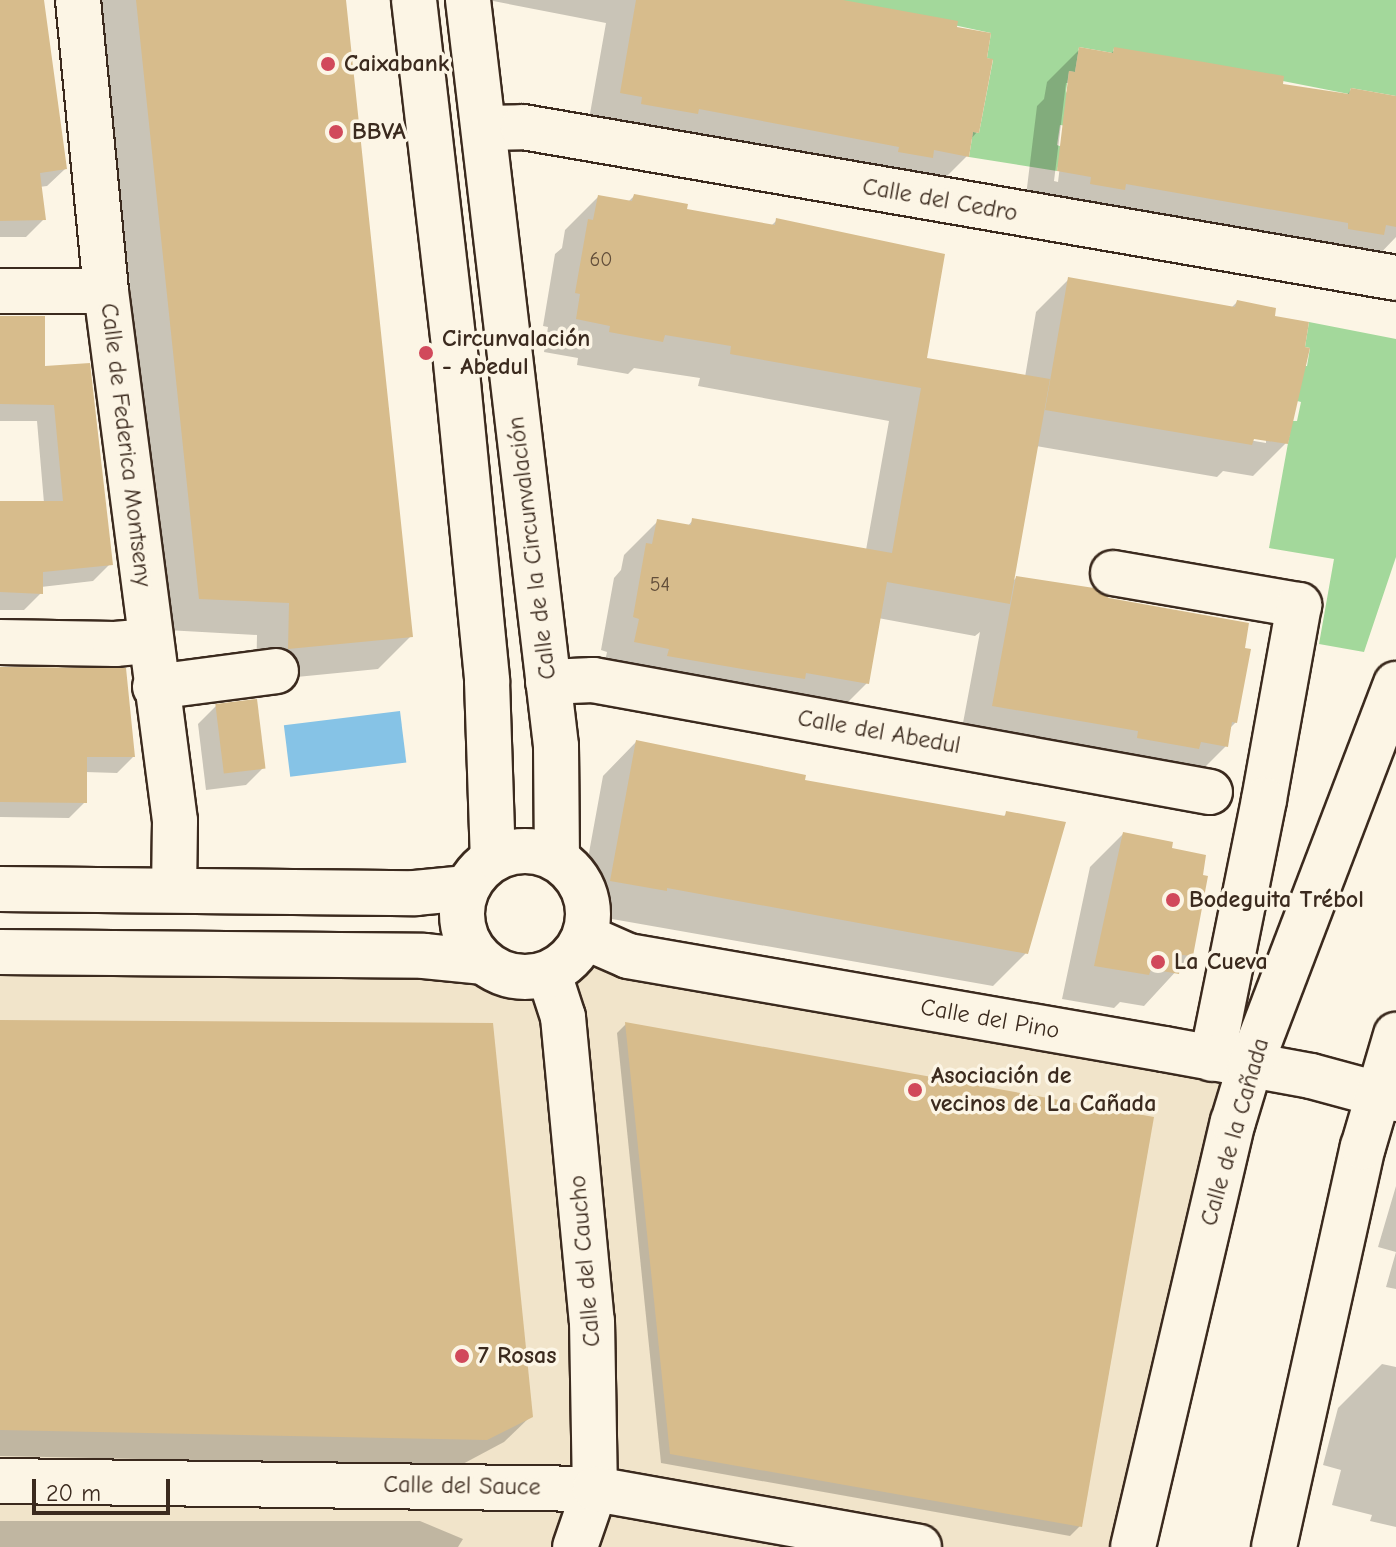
<!DOCTYPE html>
<html>
<head>
<meta charset="utf-8">
<style>
  body { margin:0 }
  #map { position:relative; width:1396px; height:1547px; overflow:hidden; background:#fcf5e5; font-family:"Comic Neue",sans-serif }
  div>[style] { position:absolute }
  .built>* { inset:0; background:#f1e4ca }
  .green>* { inset:0; background:#a3d89b }
  .water>* { inset:0; background:#86c3e6; transform-origin:0 0 }
  .shadow>* { inset:0; background:#0003 }
  .building>* { inset:0; background:#d7bc8c; transform-origin:0 0 }
  .roads { filter:drop-shadow(2px 0 #3b2a1e) drop-shadow(-2px 0 #3b2a1e) drop-shadow(0 2px #3b2a1e) drop-shadow(0 -2px #3b2a1e) }
  .minor>* { height:44px; margin:-22px; padding:0 22px; transform-origin:22px; border-radius:22px; background:#fcf5e5 }
  .minor>.ring { margin:-22px; padding:0; box-sizing:content-box; background:none; border:44px solid #fcf5e5; border-radius:50% }
  .dots>* { width:22px; height:22px; translate:-50% -50%; box-sizing:border-box; border:4px solid #fcf5e5; border-radius:50% }
  span { translate:-50% -50%; white-space:nowrap; text-align:center; line-height:1.15; -webkit-text-stroke:7px #fcf5e5; paint-order:stroke }
  .number-label { font-size:20px; color:#624e3a }
  .number-label span { -webkit-text-stroke-width:0 }
  .poi-label { font-size:24px; color:#3b2a1e; font-weight:700 }
  .left { translate:0 -50%; text-align:left }
  .street-label { font-size:24px; color:#3b2a1e }
  .scale { position:absolute; left:32px; top:1479px; width:138px; height:36px; box-sizing:border-box; border:4px solid #3b2a1e; border-top:0; padding-left:10px; font-size:24px; line-height:28px; white-space:nowrap; color:#3b2a1e; -webkit-text-stroke:6px #fcf5e5; paint-order:stroke }
</style>
</head>
<body>
<div id="map">
  <div class="built">
    <div style="clip-path:polygon(585px 937px,1250px 1066px,1133px 1547px,0 1547px,0 952px,482px 962px,507px 976px,529px 978px,549px 974px,572px 958px)"></div>
  </div>
  <div class="green">
    <div style="clip-path:polygon(836px 0,1396px 0,1396px 96px,1351px 88px,1349px 94px,1114px 48px,1113px 53px,1079px 47px,1075px 72px,1069px 71px,1066px 91px,1081px 128px,1060px 125px,1057px 145px,1062px 147px,1057px 171px,969px 157px,973px 132px,979px 133px,993px 60px,987px 58px,991px 33px)"></div>
    <div style="clip-path:polygon(1309px 322px,1396px 339px,1396px 557px,1364px 652px,1319px 644px,1334px 559px,1269px 548px,1292px 421px,1297px 421px,1301px 402px,1282px 397px,1289px 365px,1307px 366px,1310px 348px,1305px 347px)"></div>
  </div>
  <div class="water">
    <div style="left:400px;top:711px;width:52px;height:117px;rotate:83deg"></div>
  </div>
  <div class="shadow">
    <div style="clip-path:polygon(0 0,42px 0,65px 169px,47px 186px,39px 187px,44px 219px,26px 237px,0 237px)"></div>
    <div style="clip-path:polygon(100px 0,344px 0,411px 636px,378px 669px,256px 681px,257px 635px,166px 630px)"></div>
    <div style="clip-path:polygon(488px 0,832px 0,977px 132px,970px 140px,967px 156px,934px 189px,588px 125px,606px 23px)"></div>
    <div style="clip-path:polygon(evenodd,1080px 49px,1110px 54px,1115px 50px,1280px 85px,1346px 96px,1351px 90px,1396px 98px,1396px 237px,1373px 261px,1025px 204px,1037px 106px,1044px 99px,1047px 82px,1080px 49px,1066px 83px,1070px 83px,1058px 182px,1054px 181px,1066px 83px)"></div>
    <div style="clip-path:polygon(evenodd,634px 196px,685px 210px,771px 226px,777px 220px,924px 360px,1025px 377px,1036px 312px,1069px 279px,1231px 308px,1237px 302px,1273px 317px,1303px 348px,1308px 349px,1286px 443px,1253px 476px,1223px 471px,1217px 477px,1036px 446px,1012px 582px,1016px 578px,1236px 722px,1229px 729px,1226px 746px,1193px 779px,960px 739px,980px 632px,975px 636px,878px 618px,867px 683px,834px 716px,602px 675px,607px 652px,601px 650px,614px 578px,621px 570px,624px 555px,657px 522px,687px 527px,693px 520px,866px 550px,889px 421px,698px 386px,700px 378px,634px 368px,628px 374px,577px 365px,578px 358px,544px 352px,548px 327px,543px 326px,555px 254px,562px 248px,565px 230px,598px 197px,628px 202px,634px 196px,1243px 439px,1266px 439px,1266px 443px,1243px 439px)"></div>
    <div style="clip-path:polygon(0 317px,43px 369px,110px 564px,93px 581px,41px 587px,41px 593px,24px 610px,0 610px,0 503px,44px 503px,37px 421px,0 421px)"></div>
    <div style="clip-path:polygon(0 667px,125px 670px,133px 757px,117px 773px,85px 772px,85px 802px,69px 818px,0 817px)"></div>
    <div style="clip-path:polygon(216px 706px,263px 768px,246px 785px,206px 790px,198px 724px)"></div>
    <div style="clip-path:polygon(636px 742px,802px 782px,1002px 818px,1007px 813px,1026px 953px,993px 986px,578px 913px,603px 776px)"></div>
    <div style="clip-path:polygon(1123px 834px,1191px 955px,1144px 1006px,1120px 1002px,1114px 1008px,1062px 999px,1090px 867px)"></div>
    <div style="clip-path:polygon(0 1021px,531px 1416px,504px 1442px,459px 1466px,0 1456px)"></div>
    <div style="clip-path:polygon(626px 1024px,1080px 1526px,1070px 1536px,661px 1463px,617px 1033px)"></div>
    <div style="clip-path:polygon(1396px 1186px,1396px 1289px,1386px 1287px,1396px 1252px,1378px 1247px)"></div>
    <div style="clip-path:polygon(1382px 1364px,1396px 1367px,1396px 1527px,1370px 1521px,1372px 1515px,1332px 1505px,1341px 1470px,1323px 1465px,1338px 1408px)"></div>
    <div style="clip-path:polygon(0 1521px,420px 1521px,463px 1539px,458px 1547px,0 1547px)"></div>
  </div>
  <div class="building">
    <div style="clip-path:polygon(0 0,44px 0,67px 169px,40px 173px,46px 220px,0 221px)"></div>
    <div style="clip-path:polygon(136px 0,346px 0,413px 637px,288px 649px,289px 603px,199px 599px)"></div>
    <div style="clip-path:polygon(636px 0,843px 0,958px 21px,957px 27px,991px 33px,987px 58px,993px 59px,979px 133px,973px 132px,969px 157px,934px 150px,933px 158px,898px 152px,899px 147px,699px 109px,698px 114px,641px 104px,642px 97px,620px 93px)"></div>
    <div style="clip-path:polygon(1079px 47px,1113px 53px,1114px 47px,1204px 62px,1284px 76px,1283px 84px,1349px 94px,1351px 88px,1396px 96px,1396px 227px,1386px 225px,1384px 235px,1348px 229px,1348px 223px,1126px 184px,1125px 190px,1090px 184px,1091px 177px,1057px 171px,1069px 71px,1075px 72px)"></div>
    <div style="clip-path:polygon(634px 194px,688px 204px,687px 209px,775px 225px,776px 218px,945px 254px,927px 358px,1050px 379px,1010px 604px,887px 582px,869px 684px,806px 673px,805px 679px,754px 671px,667px 656px,669px 649px,634px 642px,639px 619px,633px 617px,646px 543px,652px 544px,657px 519px,691px 525px,692px 518px,892px 553px,921px 388px,730px 354px,731px 346px,665px 335px,663px 342px,609px 332px,610px 326px,576px 319px,580px 294px,575px 293px,588px 219px,593px 220px,598px 195px,632px 201px)"></div>
    <div style="clip-path:polygon(1068px 277px,1235px 307px,1237px 300px,1276px 308px,1275px 316px,1309px 322px,1305px 347px,1310px 348px,1288px 444px,1254px 439px,1252px 445px,1045px 410px)"></div>
    <div style="clip-path:polygon(0 316px,45px 316px,45px 366px,90px 363px,113px 565px,43px 572px,43px 594px,0 592px,0 501px,63px 501px,54px 405px,0 404px)"></div>
    <div style="clip-path:polygon(1016px 576px,1094px 588px,1109px 598px,1249px 623px,1245px 648px,1251px 649px,1237px 723px,1232px 722px,1228px 747px,1201px 742px,1199px 749px,1137px 738px,1138px 731px,992px 706px)"></div>
    <div style="clip-path:polygon(0 667px,126px 668px,135px 757px,87px 757px,87px 803px,0 802px)"></div>
    <div style="left:257px;top:699px;width:70px;height:42px;rotate:83deg"></div>
    <div style="clip-path:polygon(636px 740px,806px 775px,805px 780px,1005px 816px,1006px 811px,1066px 822px,1028px 954px,667px 888px,667px 891px,610px 881px)"></div>
    <div style="clip-path:polygon(1123px 832px,1173px 842px,1172px 848px,1206px 855px,1203px 875px,1208px 876px,1193px 956px,1182px 955px,1179px 974px,1151px 969px,1149px 975px,1094px 966px)"></div>
    <div style="clip-path:polygon(0 1020px,493px 1023px,533px 1417px,487px 1440px,0 1430px)"></div>
    <div style="clip-path:polygon(625px 1022px,1154px 1117px,1082px 1527px,670px 1454px)"></div>
  </div>
  <div class="roads">
    <div class="minor">
      <div style="left:78px;top:0;width:292px;rotate:84.5deg"></div>
      <div style="left:106px;top:291px;width:534px;rotate:82.58deg"></div>
      <div style="left:175px;top:821px;width:69px;rotate:90.8deg"></div>
      <div style="left:414px;top:0;width:354px;rotate:83.4deg"></div>
      <div style="left:455px;top:352px;width:331px;rotate:84.4deg"></div>
      <div style="left:487px;top:681px;width:178px;rotate:88.1deg"></div>
      <div style="left:468px;top:0;width:751px;rotate:83.27deg"></div>
      <div style="left:556px;top:746px;width:113px;rotate:89.5deg"></div>
      <div style="left:484px;top:128px;width:39px;rotate:-1deg"></div>
      <div style="left:523px;top:127px;width:886px;rotate:9.81deg"></div>
      <div style="left:0;top:291px;width:106px"></div>
      <div style="left:1113px;top:573px;width:189px;rotate:9.8deg"></div>
      <div style="left:1299px;top:605px;width:198px;rotate:100.2deg"></div>
      <div style="left:1264px;top:800px;width:264px;rotate:101.4deg"></div>
      <div style="left:0;top:642px;width:115px;rotate:1deg"></div>
      <div style="left:115px;top:644px;width:35px;rotate:-5deg"></div>
      <div style="left:548px;top:682px;width:45px;rotate:-2.5deg"></div>
      <div style="left:593px;top:680px;width:627px;rotate:10.29deg"></div>
      <div style="left:155px;top:687px;width:122px;rotate:-7.5deg"></div>
      <div class="ring" style="left:462px;top:851px;width:82px;height:82px"></div>
      <div style="left:0;top:889px;width:415px;rotate:0.6deg"></div>
      <div style="left:415px;top:893px;width:52px;rotate:-5.5deg"></div>
      <div style="left:585px;top:937px;width:47px;rotate:23.8deg"></div>
      <div style="left:628px;top:956px;width:544px;rotate:9.84deg"></div>
      <div style="left:1164px;top:1049px;width:149px;rotate:10.4deg"></div>
      <div style="left:1311px;top:1076px;width:88px;rotate:15.1deg"></div>
      <div style="left:0;top:952px;width:424px;rotate:0.5deg"></div>
      <div style="left:424px;top:956px;width:58px;rotate:5.9deg"></div>
      <div style="left:549px;top:974px;width:45px;rotate:72deg"></div>
      <div style="left:563px;top:1017px;width:305px;rotate:84.6deg"></div>
      <div style="left:592px;top:1321px;width:168px;rotate:89deg"></div>
      <div style="left:595px;top:1489px;width:61px;rotate:109deg"></div>
      <div style="left:0;top:1481px;width:595px;rotate:0.77deg"></div>
      <div style="left:595px;top:1489px;width:329px;rotate:10.1deg"></div>
      <div style="left:1133px;top:1547px;width:437px;rotate:-76.8deg"></div>
      <div style="left:1233px;top:1122px;width:59px;rotate:-73.1deg"></div>
      <div style="left:1250px;top:1066px;width:409px;rotate:-69.1deg"></div>
      <div style="left:1274px;top:1547px;width:410px;rotate:-77.5deg"></div>
      <div style="left:1363px;top:1147px;width:117px;rotate:-73.6deg"></div>
    </div>
  </div>
  <div class="dots">
    <div style="left:328px;top:64px;background:#d1495b"></div>
    <div style="left:336px;top:132px;background:#d1495b"></div>
    <div style="left:426px;top:353px;background:#d1495b"></div>
    <div style="left:1173px;top:900px;background:#d1495b"></div>
    <div style="left:1158px;top:962px;background:#d1495b"></div>
    <div style="left:915px;top:1090px;background:#d1495b"></div>
    <div style="left:462px;top:1356px;background:#d1495b"></div>
  </div>
  <div class="number-label">
    <span style="left:601px;top:259px">60</span>
    <span style="left:660px;top:584px">54</span>
  </div>
  <div class="poi-label">
    <span class="left" style="left:344px;top:64px">Caixabank</span>
    <span class="left" style="left:352px;top:132px">BBVA</span>
    <span class="left" style="left:442px;top:353px">Circunvalación<br>- Abedul</span>
    <span class="left" style="left:1189px;top:900px">Bodeguita Trébol</span>
    <span class="left" style="left:1174px;top:962px">La Cueva</span>
    <span class="left" style="left:931px;top:1090px">Asociación de<br>vecinos de La Cañada</span>
    <span class="left" style="left:478px;top:1356px">7 Rosas</span>
  </div>
  <div class="street-label">
    <span style="left:940px;top:200px;rotate:10deg">Calle del Cedro</span>
    <span style="left:126px;top:445px;rotate:83deg">Calle de Federica Montseny</span>
    <span style="left:532px;top:548px;rotate:-97deg">Calle de la Circunvalación</span>
    <span style="left:879px;top:732px;rotate:10deg">Calle del Abedul</span>
    <span style="left:990px;top:1019px;rotate:10deg">Calle del Pino</span>
    <span style="left:1235px;top:1132px;rotate:-74deg">Calle de la Cañada</span>
    <span style="left:585px;top:1261px;rotate:-95deg">Calle del Caucho</span>
    <span style="left:462px;top:1486px;rotate:1deg">Calle del Sauce</span>
  </div>
  <div class="scale">20 m</div>
</div>
</body>
</html>
